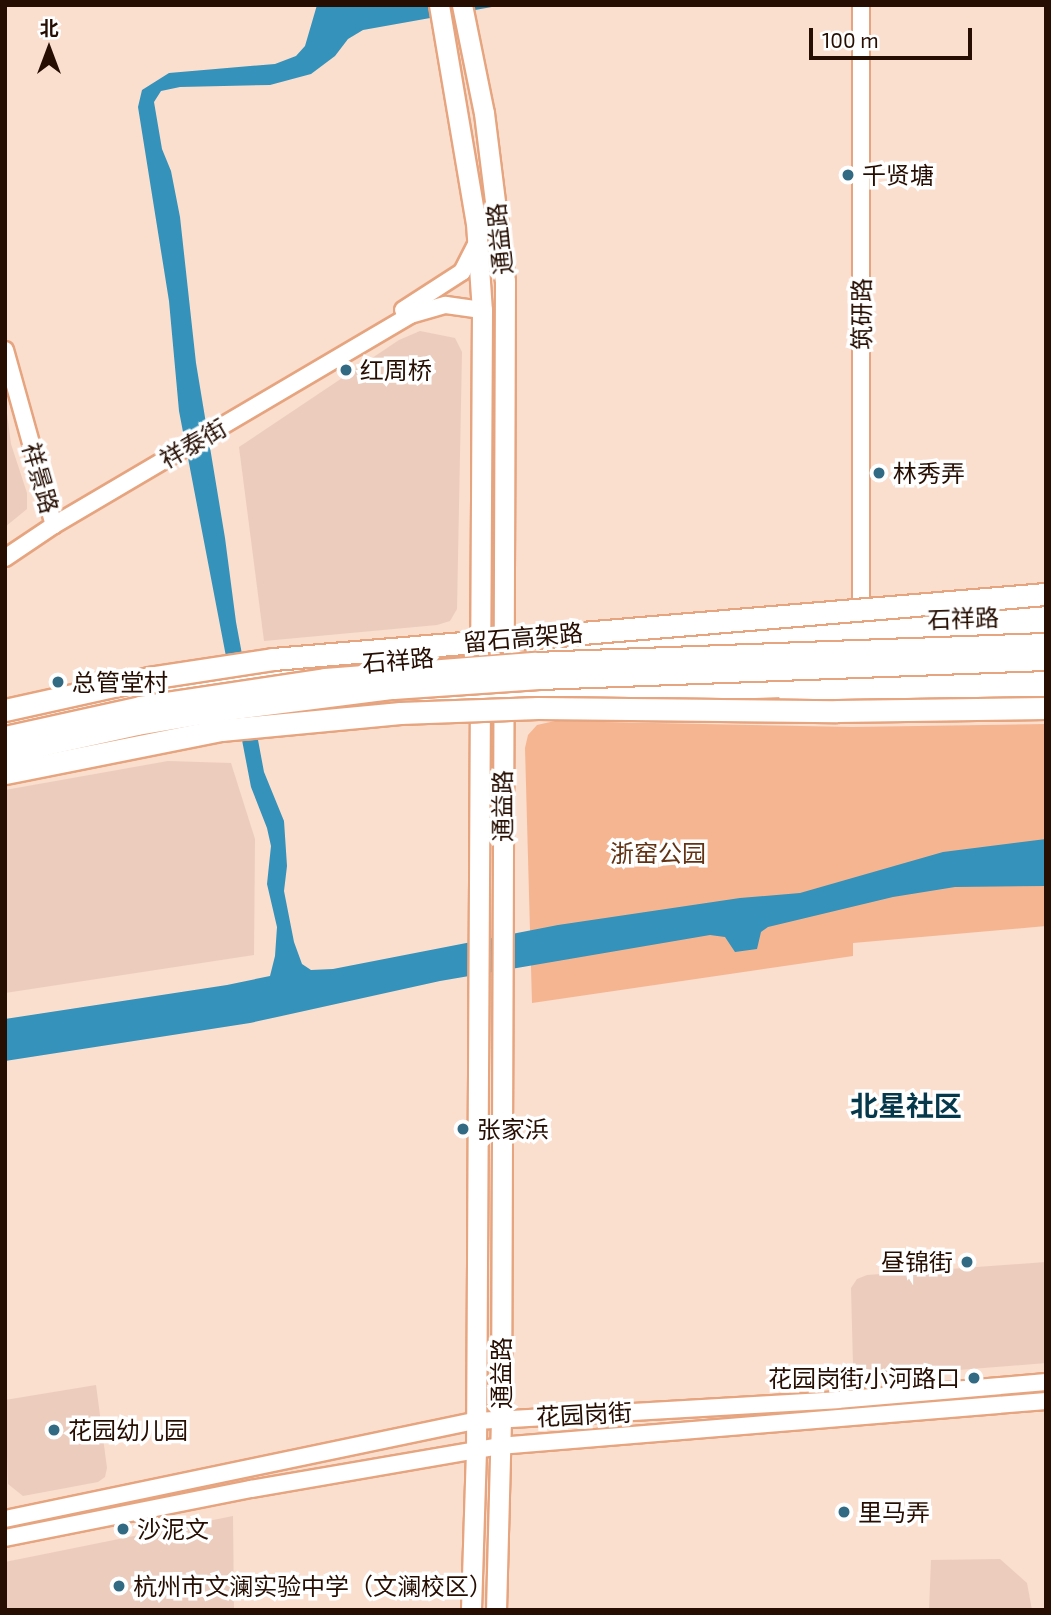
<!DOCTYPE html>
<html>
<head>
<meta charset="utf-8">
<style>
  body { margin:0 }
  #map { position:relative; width:1051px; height:1615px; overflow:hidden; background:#fadece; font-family:"Exo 2","Noto Sans SC",sans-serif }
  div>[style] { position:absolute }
  .built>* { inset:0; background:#eccdbd }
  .green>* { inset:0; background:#f5b591 }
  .water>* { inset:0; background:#3492bb }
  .roads { filter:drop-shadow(2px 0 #e6a47f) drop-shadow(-2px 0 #e6a47f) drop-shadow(0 2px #e6a47f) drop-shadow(0 -2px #e6a47f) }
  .tertiary>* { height:16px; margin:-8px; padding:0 8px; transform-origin:8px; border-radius:8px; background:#fff }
  .primary>* { height:19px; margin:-9.5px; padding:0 9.5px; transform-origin:9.5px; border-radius:9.5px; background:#fff }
  .trunk>* { height:21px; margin:-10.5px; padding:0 10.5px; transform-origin:10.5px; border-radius:10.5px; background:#fff }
  .bridges { filter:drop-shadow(2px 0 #e6a47f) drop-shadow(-2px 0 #e6a47f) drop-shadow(0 2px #e6a47f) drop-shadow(0 -2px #e6a47f) }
  .trunk-bridge>* { height:21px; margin:-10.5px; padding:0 10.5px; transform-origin:10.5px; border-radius:10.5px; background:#fff }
  .dots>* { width:19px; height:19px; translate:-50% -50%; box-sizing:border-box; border:4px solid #fff; border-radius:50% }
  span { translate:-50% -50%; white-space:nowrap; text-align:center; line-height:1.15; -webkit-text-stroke:7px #fff; paint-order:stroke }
  .poi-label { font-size:24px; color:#260e02 }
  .left { translate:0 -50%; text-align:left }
  .right { translate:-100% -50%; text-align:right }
  .street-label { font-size:24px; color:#260e02 }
  .park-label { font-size:24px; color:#613213 }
  .quarter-label { font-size:28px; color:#06384c; font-weight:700 }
  .frame { position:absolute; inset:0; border:7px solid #260e02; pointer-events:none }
  .north { position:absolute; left:14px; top:14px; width:70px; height:70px; -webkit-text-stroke:5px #fff; paint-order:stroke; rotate:0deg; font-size:19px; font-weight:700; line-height:28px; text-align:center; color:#260e02 }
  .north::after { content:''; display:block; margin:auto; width:24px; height:32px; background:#260e02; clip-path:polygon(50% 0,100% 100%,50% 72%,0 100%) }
  .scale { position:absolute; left:809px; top:28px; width:163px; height:32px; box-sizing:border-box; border:4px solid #260e02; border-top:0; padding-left:9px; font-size:21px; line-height:24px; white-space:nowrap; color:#260e02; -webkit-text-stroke:5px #fff; paint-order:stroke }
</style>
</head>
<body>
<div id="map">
  <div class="built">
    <div style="clip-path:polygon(420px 331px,455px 338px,462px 352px,457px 609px,450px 621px,437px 625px,264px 641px,239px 447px,399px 340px)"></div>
    <div style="clip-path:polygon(5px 398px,11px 444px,27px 493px,27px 509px,5px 527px)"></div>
    <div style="clip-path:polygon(168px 761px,231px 763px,255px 839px,254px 955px,5px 993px,5px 790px)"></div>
    <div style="clip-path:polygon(1046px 1262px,1046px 1363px,871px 1377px,860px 1373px,853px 1365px,851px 1288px,857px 1279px,867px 1275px)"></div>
    <div style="clip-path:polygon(96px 1385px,107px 1468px,105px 1477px,98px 1482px,23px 1496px,8px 1484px,5px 1400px)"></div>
    <div style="clip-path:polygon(233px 1516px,234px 1610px,5px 1610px,5px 1562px)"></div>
    <div style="clip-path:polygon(1000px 1559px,1027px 1583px,1032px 1610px,929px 1610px,931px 1560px)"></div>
  </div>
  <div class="green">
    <div style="clip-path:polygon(555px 721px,852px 727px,1046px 724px,1046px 926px,853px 943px,853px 956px,532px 1003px,525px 748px,528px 735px,537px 725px)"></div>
  </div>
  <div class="water">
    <div style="clip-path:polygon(317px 5px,503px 5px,363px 30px,348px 39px,335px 56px,311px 74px,270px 85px,180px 87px,161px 91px,154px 102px,162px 149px,171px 171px,180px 217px,196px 363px,225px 538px,236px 622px,264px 772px,284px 821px,287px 866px,284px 891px,294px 942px,302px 964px,311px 970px,333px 969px,558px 925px,740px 898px,800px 893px,943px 852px,1046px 839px,1046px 886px,955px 887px,893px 897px,768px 927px,761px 932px,757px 949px,735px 952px,725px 937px,710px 935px,440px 981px,250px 1023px,5px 1061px,5px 1019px,227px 985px,270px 976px,275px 956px,277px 927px,267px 884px,271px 846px,267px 828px,251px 787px,179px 411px,169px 301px,138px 107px,142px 90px,169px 73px,275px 64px,296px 56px,305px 46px)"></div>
  </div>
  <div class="roads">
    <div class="tertiary">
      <div style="left:861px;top:5px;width:614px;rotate:90deg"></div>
      <div style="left:403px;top:310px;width:70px;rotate:-32.8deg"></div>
      <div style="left:462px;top:272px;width:34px;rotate:-63deg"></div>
      <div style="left:5px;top:350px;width:182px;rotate:74.4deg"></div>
      <div style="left:5px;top:558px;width:59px;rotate:-34deg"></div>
      <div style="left:54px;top:525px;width:413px;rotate:-30.5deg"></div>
      <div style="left:410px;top:315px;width:37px;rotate:-16deg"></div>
      <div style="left:446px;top:305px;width:36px;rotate:8deg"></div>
      <div style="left:5px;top:1519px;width:481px;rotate:-11.8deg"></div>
      <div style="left:476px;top:1421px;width:362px;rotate:-3.3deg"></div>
      <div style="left:837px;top:1400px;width:210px;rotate:-4.9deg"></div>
      <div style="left:5px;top:1538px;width:251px;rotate:-11.3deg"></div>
      <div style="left:251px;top:1489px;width:252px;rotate:-9.8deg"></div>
      <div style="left:499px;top:1446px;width:549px;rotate:-4.7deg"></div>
    </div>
    <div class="primary">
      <div style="left:439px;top:5px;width:221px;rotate:80.4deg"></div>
      <div style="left:476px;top:223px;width:87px;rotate:86.1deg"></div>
      <div style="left:482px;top:310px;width:1140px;rotate:90.3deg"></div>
      <div style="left:476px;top:1450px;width:160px;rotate:91.8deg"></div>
      <div style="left:462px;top:5px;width:110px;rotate:78.5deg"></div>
      <div style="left:484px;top:113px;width:169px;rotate:82.9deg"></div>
      <div style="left:505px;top:281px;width:1138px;rotate:90.2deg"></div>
      <div style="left:501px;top:1419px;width:191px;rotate:91.5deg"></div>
      <div style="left:707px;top:634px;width:154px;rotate:-4.5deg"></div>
      <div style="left:861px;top:622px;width:185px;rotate:-2.5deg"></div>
      <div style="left:788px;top:695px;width:66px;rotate:0.9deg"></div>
      <div style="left:854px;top:696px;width:192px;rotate:-1.8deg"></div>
      <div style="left:295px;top:711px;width:188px;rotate:-5.5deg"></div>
      <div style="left:482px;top:693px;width:178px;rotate:-0.6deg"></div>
      <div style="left:5px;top:723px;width:148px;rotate:-12.5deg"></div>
      <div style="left:149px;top:691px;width:105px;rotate:-8.7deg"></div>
      <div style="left:253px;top:675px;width:380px;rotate:-5.1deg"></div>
    </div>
    <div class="trunk">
      <div style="left:618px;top:642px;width:141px;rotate:0.4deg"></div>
      <div style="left:759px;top:643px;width:287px;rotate:-2.8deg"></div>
      <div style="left:646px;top:691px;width:400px;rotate:-2.1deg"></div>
    </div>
  </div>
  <div class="bridges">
    <div class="trunk-bridge">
      <div style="left:5px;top:710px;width:148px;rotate:-12.5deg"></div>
      <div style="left:149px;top:678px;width:125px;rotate:-8.7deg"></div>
      <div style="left:273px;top:659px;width:776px;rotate:-4.81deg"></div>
      <div style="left:5px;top:737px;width:138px;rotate:-12.5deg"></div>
      <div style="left:140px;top:707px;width:187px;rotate:-8.6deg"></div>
      <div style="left:325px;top:679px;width:211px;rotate:-4.4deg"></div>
      <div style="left:535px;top:663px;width:511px;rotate:-2.13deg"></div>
      <div style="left:5px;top:753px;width:135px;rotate:-12.4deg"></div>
      <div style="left:137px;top:724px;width:90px;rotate:-9.6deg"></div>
      <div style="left:226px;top:709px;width:168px;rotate:-7.2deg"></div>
      <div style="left:393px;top:688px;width:146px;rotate:-3.9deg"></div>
      <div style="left:539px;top:678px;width:507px;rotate:-2.15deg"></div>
      <div style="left:5px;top:773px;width:220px;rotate:-11.3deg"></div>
      <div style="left:221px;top:730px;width:180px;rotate:-5.4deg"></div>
      <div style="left:400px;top:713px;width:138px;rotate:-2.1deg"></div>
      <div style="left:538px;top:708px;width:299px;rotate:0.6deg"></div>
      <div style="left:837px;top:711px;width:209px;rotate:-0.8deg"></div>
    </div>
  </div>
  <div class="dots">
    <div style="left:848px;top:175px;background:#326a84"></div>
    <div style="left:346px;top:370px;background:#326a84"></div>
    <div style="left:879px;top:473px;background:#326a84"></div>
    <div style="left:58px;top:682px;background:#326a84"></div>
    <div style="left:463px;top:1129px;background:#326a84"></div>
    <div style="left:967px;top:1262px;background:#326a84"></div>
    <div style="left:974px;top:1378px;background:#326a84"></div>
    <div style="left:54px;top:1430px;background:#326a84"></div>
    <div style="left:844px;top:1512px;background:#326a84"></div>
    <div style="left:123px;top:1529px;background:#326a84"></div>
    <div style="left:119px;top:1586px;background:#326a84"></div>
  </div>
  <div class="poi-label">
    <span class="left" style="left:862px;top:175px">千贤塘</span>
    <span class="left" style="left:360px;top:370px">红周桥</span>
    <span class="left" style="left:893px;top:473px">林秀弄</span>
    <span class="left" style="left:72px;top:682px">总管堂村</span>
    <span class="left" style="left:477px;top:1129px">张家浜</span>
    <span class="right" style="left:953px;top:1262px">昼锦街</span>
    <span class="right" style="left:960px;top:1378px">花园岗街小河路口</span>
    <span class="left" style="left:68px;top:1430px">花园幼儿园</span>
    <span class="left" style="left:858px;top:1512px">里马弄</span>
    <span class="left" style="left:137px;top:1529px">沙泥文</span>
    <span class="left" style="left:133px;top:1586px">杭州市文澜实验中学（文澜校区）</span>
  </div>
  <div class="street-label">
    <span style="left:499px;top:239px;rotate:-96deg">通益路</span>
    <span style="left:861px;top:314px;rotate:-90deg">筑研路</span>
    <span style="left:193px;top:443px;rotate:-30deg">祥泰街</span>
    <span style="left:41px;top:478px;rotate:74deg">祥景路</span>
    <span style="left:963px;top:618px;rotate:-2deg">石祥路</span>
    <span style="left:523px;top:637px;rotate:-5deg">留石高架路</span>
    <span style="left:398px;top:660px;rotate:-5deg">石祥路</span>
    <span style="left:502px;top:806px;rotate:-90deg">通益路</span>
    <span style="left:501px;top:1373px;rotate:-90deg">通益路</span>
    <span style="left:584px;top:1414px;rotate:-3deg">花园岗街</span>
  </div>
  <div class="park-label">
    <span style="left:658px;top:853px">浙窑公园</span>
  </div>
  <div class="quarter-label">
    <span style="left:906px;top:1105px">北星社区</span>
  </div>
  <div class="frame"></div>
  <div class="north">北</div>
  <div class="scale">100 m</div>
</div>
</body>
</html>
